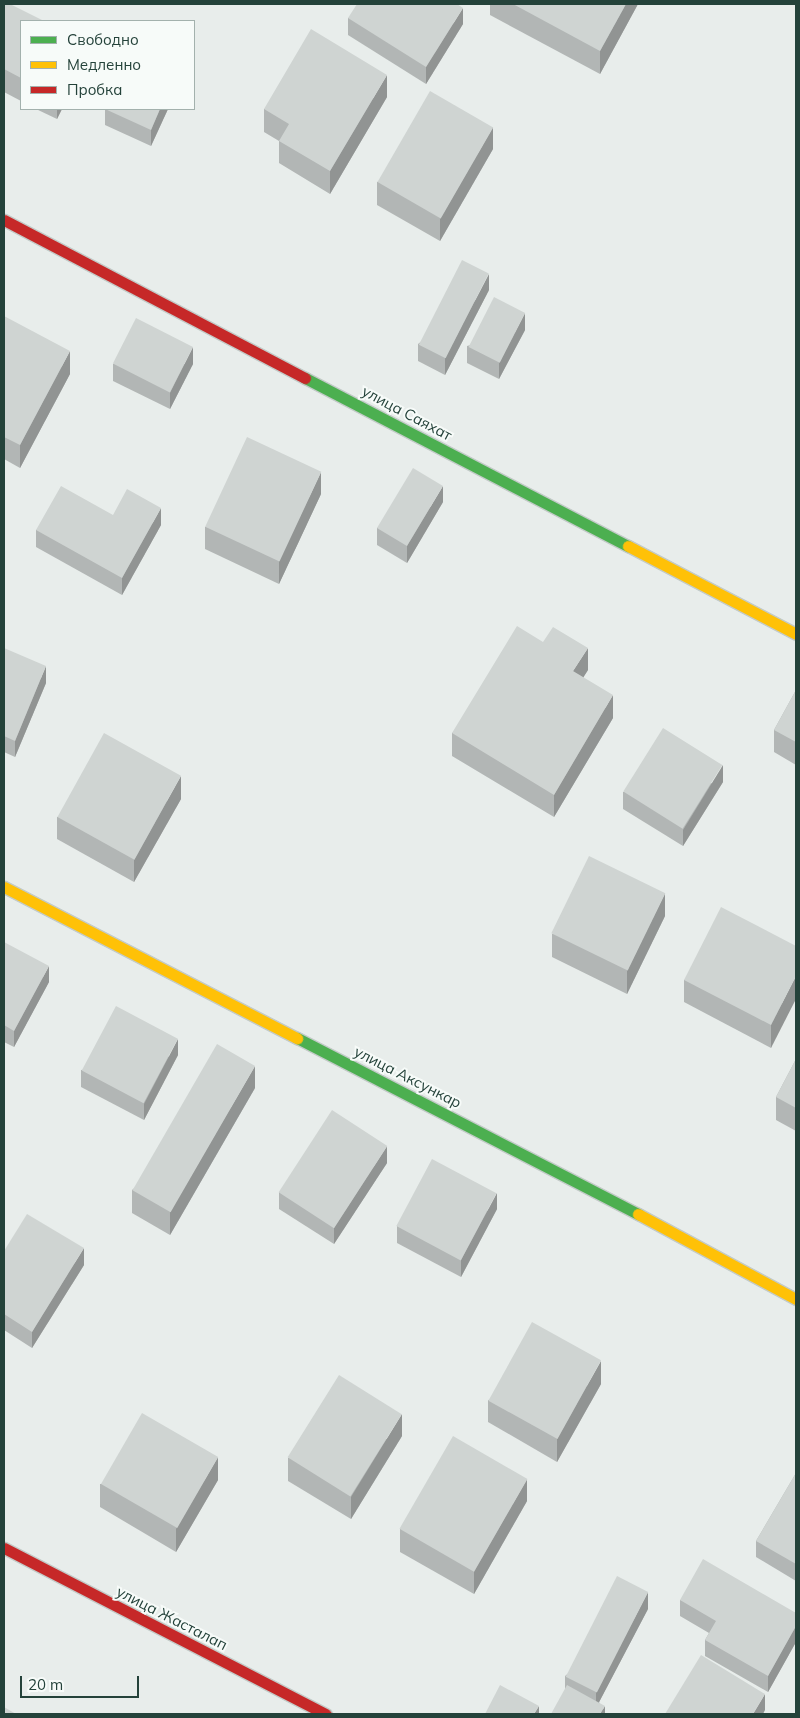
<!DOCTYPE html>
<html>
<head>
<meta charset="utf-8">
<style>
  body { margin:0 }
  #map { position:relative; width:800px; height:1718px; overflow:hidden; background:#e8edeb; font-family:Mulish,sans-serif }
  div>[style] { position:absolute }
  .roads { filter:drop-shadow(1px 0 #c3cbc8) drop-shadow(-1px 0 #c3cbc8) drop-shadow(0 1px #c3cbc8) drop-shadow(0 -1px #c3cbc8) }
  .fast>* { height:11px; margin:-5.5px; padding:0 5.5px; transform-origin:5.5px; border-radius:5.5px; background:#4caf50 }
  .slow>* { height:11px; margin:-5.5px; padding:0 5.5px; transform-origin:5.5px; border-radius:5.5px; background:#ffc107 }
  .jam>* { height:11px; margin:-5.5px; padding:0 5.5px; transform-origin:5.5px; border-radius:5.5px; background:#c62828 }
  .wall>* { inset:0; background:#b2b6b5 }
  .shaded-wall>* { inset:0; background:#919493 }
  .building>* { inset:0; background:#cfd4d2; transform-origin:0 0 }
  span { translate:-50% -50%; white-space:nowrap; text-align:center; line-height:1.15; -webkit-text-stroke:4px #f7fbf9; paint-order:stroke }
  .street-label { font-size:15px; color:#24423a }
  .frame { position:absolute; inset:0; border:5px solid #24423a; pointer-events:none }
  .legend { position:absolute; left:20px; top:20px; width:175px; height:90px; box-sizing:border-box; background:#f7fbf9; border:1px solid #a3b1ad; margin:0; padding:6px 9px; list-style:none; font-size:15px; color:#24423a }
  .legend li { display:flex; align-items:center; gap:10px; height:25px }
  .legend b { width:25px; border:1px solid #a3b1ad }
  .scale { position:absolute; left:20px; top:1676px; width:119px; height:22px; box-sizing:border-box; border:2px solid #24423a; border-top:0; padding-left:6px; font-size:15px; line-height:18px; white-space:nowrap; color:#24423a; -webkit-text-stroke:4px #f7fbf9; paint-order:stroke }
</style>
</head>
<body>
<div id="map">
  <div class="roads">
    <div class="fast">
      <div style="left:305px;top:378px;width:364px;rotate:27.5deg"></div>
      <div style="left:297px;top:1038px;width:384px;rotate:27.3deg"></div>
    </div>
    <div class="slow">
      <div style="left:628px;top:546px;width:190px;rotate:27.6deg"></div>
      <div style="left:4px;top:887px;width:330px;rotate:27.3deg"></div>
      <div style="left:638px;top:1214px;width:179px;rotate:28.3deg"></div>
    </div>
    <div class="jam">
      <div style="left:4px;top:220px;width:340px;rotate:27.7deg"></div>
      <div style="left:4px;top:1548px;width:362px;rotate:27.3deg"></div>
    </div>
  </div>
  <div class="wall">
    <div style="clip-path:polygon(4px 4px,21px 21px,21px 101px,4px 92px)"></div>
    <div style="clip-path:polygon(490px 4px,638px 4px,600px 74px,490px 15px)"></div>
    <div style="clip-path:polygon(348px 18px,463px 24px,426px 84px,348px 35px)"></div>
    <div style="clip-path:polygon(387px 97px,330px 194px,279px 163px,279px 141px,264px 132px,264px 109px)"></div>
    <div style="clip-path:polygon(36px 109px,62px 109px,57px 119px)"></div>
    <div style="clip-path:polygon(105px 109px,168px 109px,151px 146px,105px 125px)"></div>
    <div style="clip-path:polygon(493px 149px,440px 241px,377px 205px,377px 182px)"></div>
    <div style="clip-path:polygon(489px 290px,445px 375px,418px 361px,418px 344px)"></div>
    <div style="clip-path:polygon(4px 316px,70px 374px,20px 468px,4px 459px)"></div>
    <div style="clip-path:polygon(525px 330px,499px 379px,467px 363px,467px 346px)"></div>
    <div style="clip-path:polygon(113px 364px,193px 364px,170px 409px,113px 381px)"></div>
    <div style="clip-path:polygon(321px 494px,279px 584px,205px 549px,205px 527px)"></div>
    <div style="clip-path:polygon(443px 502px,407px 563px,377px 545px,377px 528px)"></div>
    <div style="clip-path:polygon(113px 515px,161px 525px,122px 595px,36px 547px,36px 530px)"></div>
    <div style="clip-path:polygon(4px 648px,46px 683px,15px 757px,4px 752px)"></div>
    <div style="clip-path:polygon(588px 670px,583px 677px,613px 718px,554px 817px,452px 756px,452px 733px)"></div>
    <div style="clip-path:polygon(796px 690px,796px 765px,774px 752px,774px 730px)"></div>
    <div style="clip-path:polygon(723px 782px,683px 846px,623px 809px,623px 792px)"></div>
    <div style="clip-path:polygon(181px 799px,134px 882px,57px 839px,57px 817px)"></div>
    <div style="clip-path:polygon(665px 916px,627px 994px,552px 957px,552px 934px)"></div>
    <div style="clip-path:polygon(4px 942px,49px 982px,14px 1047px,4px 1042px)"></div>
    <div style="clip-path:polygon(796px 946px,771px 1048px,684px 1002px,684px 980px)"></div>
    <div style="clip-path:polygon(178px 1055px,144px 1120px,81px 1087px,81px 1070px)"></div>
    <div style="clip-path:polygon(796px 1059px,796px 1131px,776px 1120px,776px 1097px)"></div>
    <div style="clip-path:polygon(255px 1088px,170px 1235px,132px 1213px,132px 1190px)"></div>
    <div style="clip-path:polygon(387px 1163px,334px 1244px,279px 1209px,279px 1192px)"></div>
    <div style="clip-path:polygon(497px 1209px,461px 1277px,397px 1243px,397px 1226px)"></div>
    <div style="clip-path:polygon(4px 1251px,84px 1265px,32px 1348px,4px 1330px)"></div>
    <div style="clip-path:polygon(601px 1384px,557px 1462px,488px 1422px,488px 1400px)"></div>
    <div style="clip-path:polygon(402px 1436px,351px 1519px,288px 1481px,288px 1458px)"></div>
    <div style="clip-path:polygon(796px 1473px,796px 1581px,756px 1557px,756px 1541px)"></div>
    <div style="clip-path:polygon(218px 1480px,176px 1552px,100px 1507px,100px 1484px)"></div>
    <div style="clip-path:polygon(527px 1501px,474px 1594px,400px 1552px,400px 1529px)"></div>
    <div style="clip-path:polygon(680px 1600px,796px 1613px,796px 1642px,768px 1692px,705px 1656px,705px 1640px,709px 1633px,680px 1616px)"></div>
    <div style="clip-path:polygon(648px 1609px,599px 1702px,605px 1714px,565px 1689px,565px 1676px)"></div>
  </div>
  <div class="shaded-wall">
    <div style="clip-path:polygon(626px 4px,638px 4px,600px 74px,600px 51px)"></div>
    <div style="clip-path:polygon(463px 8px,463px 24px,426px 84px,426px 67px)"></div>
    <div style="clip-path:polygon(387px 75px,387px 97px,330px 194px,330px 171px)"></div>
    <div style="clip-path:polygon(57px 109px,62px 109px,57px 119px)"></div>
    <div style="clip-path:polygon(160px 109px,168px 109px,151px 146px,151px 130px)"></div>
    <div style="clip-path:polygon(493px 127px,493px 149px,440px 241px,440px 219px)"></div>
    <div style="clip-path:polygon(489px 274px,489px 290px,445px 375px,445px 358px)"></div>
    <div style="clip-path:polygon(525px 313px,525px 330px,499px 379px,499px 363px)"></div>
    <div style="clip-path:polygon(193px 347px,193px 364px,170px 409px,170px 393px)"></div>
    <div style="clip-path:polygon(70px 351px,70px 374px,20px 468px,20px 445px)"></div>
    <div style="clip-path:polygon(321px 472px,321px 494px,279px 584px,279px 561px)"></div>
    <div style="clip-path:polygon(443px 486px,443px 502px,407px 563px,407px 546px)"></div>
    <div style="clip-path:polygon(161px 508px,161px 525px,122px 595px,122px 578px)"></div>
    <div style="clip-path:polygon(588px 648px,588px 670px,573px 694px,573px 671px)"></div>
    <div style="clip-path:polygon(46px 666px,46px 683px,15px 757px,15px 741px)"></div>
    <div style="clip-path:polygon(613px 695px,613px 718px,554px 817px,554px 795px)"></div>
    <div style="clip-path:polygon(723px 765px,723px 782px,683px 846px,683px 830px)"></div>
    <div style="clip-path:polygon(181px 776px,181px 799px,134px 882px,134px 860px)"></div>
    <div style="clip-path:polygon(665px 893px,665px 916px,627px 994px,627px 971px)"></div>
    <div style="clip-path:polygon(49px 966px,49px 982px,14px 1047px,14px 1031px)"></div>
    <div style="clip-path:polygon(796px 976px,796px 999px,771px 1048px,771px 1025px)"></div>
    <div style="clip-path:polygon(178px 1039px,178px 1055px,144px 1120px,144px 1104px)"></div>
    <div style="clip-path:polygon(255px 1066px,255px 1088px,170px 1235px,170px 1212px)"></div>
    <div style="clip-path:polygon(387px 1146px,387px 1163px,334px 1244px,334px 1228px)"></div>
    <div style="clip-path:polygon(497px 1193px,497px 1209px,461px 1277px,461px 1260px)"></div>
    <div style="clip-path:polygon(84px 1248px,84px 1265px,32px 1348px,32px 1332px)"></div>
    <div style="clip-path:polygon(601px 1361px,601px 1384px,557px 1462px,557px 1439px)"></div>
    <div style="clip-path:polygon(402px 1414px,402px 1436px,351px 1519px,351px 1497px)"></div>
    <div style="clip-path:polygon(218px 1457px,218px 1480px,176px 1552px,176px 1529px)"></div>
    <div style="clip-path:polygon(527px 1479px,527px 1501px,474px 1594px,474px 1572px)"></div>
    <div style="clip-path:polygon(648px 1592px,648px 1609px,596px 1708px,596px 1692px)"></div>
    <div style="clip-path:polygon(796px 1626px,796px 1642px,768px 1692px,768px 1676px)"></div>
    <div style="clip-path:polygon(765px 1694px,765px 1710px,763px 1714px,753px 1714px)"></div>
    <div style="clip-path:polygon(539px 1706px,539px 1714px,534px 1714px)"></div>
    <div style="clip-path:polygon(605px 1706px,605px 1714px,600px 1714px)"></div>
  </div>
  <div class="building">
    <div style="clip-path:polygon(4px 4px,10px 4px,44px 21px,21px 21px,21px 78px,4px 69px)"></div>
    <div style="clip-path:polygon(357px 4px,457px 4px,463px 8px,426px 67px,348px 18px)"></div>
    <div style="clip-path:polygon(513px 4px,626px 4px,600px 51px)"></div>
    <div style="clip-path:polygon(311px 29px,387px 75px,330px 171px,279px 141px,289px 124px,264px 109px)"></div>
    <div style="left:430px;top:91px;width:73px;height:105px;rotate:30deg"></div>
    <div style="clip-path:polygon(105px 109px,160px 109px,151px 130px)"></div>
    <div style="left:462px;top:260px;width:30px;height:95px;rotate:27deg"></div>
    <div style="left:494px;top:297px;width:35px;height:56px;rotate:27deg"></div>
    <div style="clip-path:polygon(4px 316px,70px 351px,20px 445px,4px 437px)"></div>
    <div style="left:136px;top:318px;width:64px;height:51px;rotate:27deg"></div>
    <div style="left:247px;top:437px;width:82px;height:99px;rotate:25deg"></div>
    <div style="left:413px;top:468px;width:35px;height:70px;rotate:31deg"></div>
    <div style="clip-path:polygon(61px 486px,113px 515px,127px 489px,161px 508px,122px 578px,36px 530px)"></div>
    <div style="clip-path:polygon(517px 626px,543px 642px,553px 627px,588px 648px,573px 671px,613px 695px,554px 795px,452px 733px)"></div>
    <div style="clip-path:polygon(4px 648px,46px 666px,15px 741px,4px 736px)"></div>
    <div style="clip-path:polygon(796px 690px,796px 742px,774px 730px)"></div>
    <div style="left:663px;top:728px;width:70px;height:75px;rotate:32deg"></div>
    <div style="left:104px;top:733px;width:88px;height:96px;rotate:29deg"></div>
    <div style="left:589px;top:856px;width:85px;height:86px;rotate:26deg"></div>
    <div style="clip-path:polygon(721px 907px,796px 946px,796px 976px,771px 1025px,684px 980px)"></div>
    <div style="clip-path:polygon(4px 942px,49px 966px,14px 1031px,4px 1025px)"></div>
    <div style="left:116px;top:1006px;width:70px;height:73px;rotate:28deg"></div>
    <div style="left:217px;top:1044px;width:44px;height:169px;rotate:30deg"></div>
    <div style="clip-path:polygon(796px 1059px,796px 1108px,776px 1097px)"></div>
    <div style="left:332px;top:1110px;width:66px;height:98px;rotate:33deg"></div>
    <div style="left:432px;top:1159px;width:73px;height:76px;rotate:28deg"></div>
    <div style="clip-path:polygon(27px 1214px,84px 1248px,32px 1332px,4px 1314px,4px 1251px)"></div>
    <div style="left:532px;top:1322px;width:79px;height:90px;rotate:29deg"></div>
    <div style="left:339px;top:1375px;width:74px;height:97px;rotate:32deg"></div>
    <div style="left:142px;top:1413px;width:88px;height:82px;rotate:30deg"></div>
    <div style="left:453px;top:1436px;width:86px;height:107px;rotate:30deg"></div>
    <div style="clip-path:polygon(796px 1473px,796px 1564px,756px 1541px)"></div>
    <div style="clip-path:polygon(703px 1559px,796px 1613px,796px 1626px,768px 1676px,705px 1640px,716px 1621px,680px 1600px)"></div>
    <div style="left:617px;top:1576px;width:35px;height:113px;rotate:27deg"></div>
    <div style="clip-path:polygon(701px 1655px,765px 1694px,753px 1714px,665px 1714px)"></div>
    <div style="clip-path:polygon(500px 1685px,539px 1706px,534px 1714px,485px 1714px)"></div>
    <div style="clip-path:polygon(567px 1685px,605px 1706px,600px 1714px,551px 1714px)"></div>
    <div style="clip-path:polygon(4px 1707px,16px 1714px,4px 1714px)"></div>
  </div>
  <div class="street-label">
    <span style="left:407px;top:413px;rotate:28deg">улица Саяхат</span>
    <span style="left:408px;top:1077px;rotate:27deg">улица Аксункар</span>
    <span style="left:172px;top:1618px;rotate:27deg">улица Жасталап</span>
  </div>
  <div class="frame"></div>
  <ul class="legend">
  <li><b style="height:6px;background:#4caf50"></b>Свободно</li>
  <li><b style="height:6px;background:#ffc107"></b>Медленно</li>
  <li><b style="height:6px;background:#c62828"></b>Пробка</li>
  </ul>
  <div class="scale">20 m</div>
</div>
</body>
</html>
